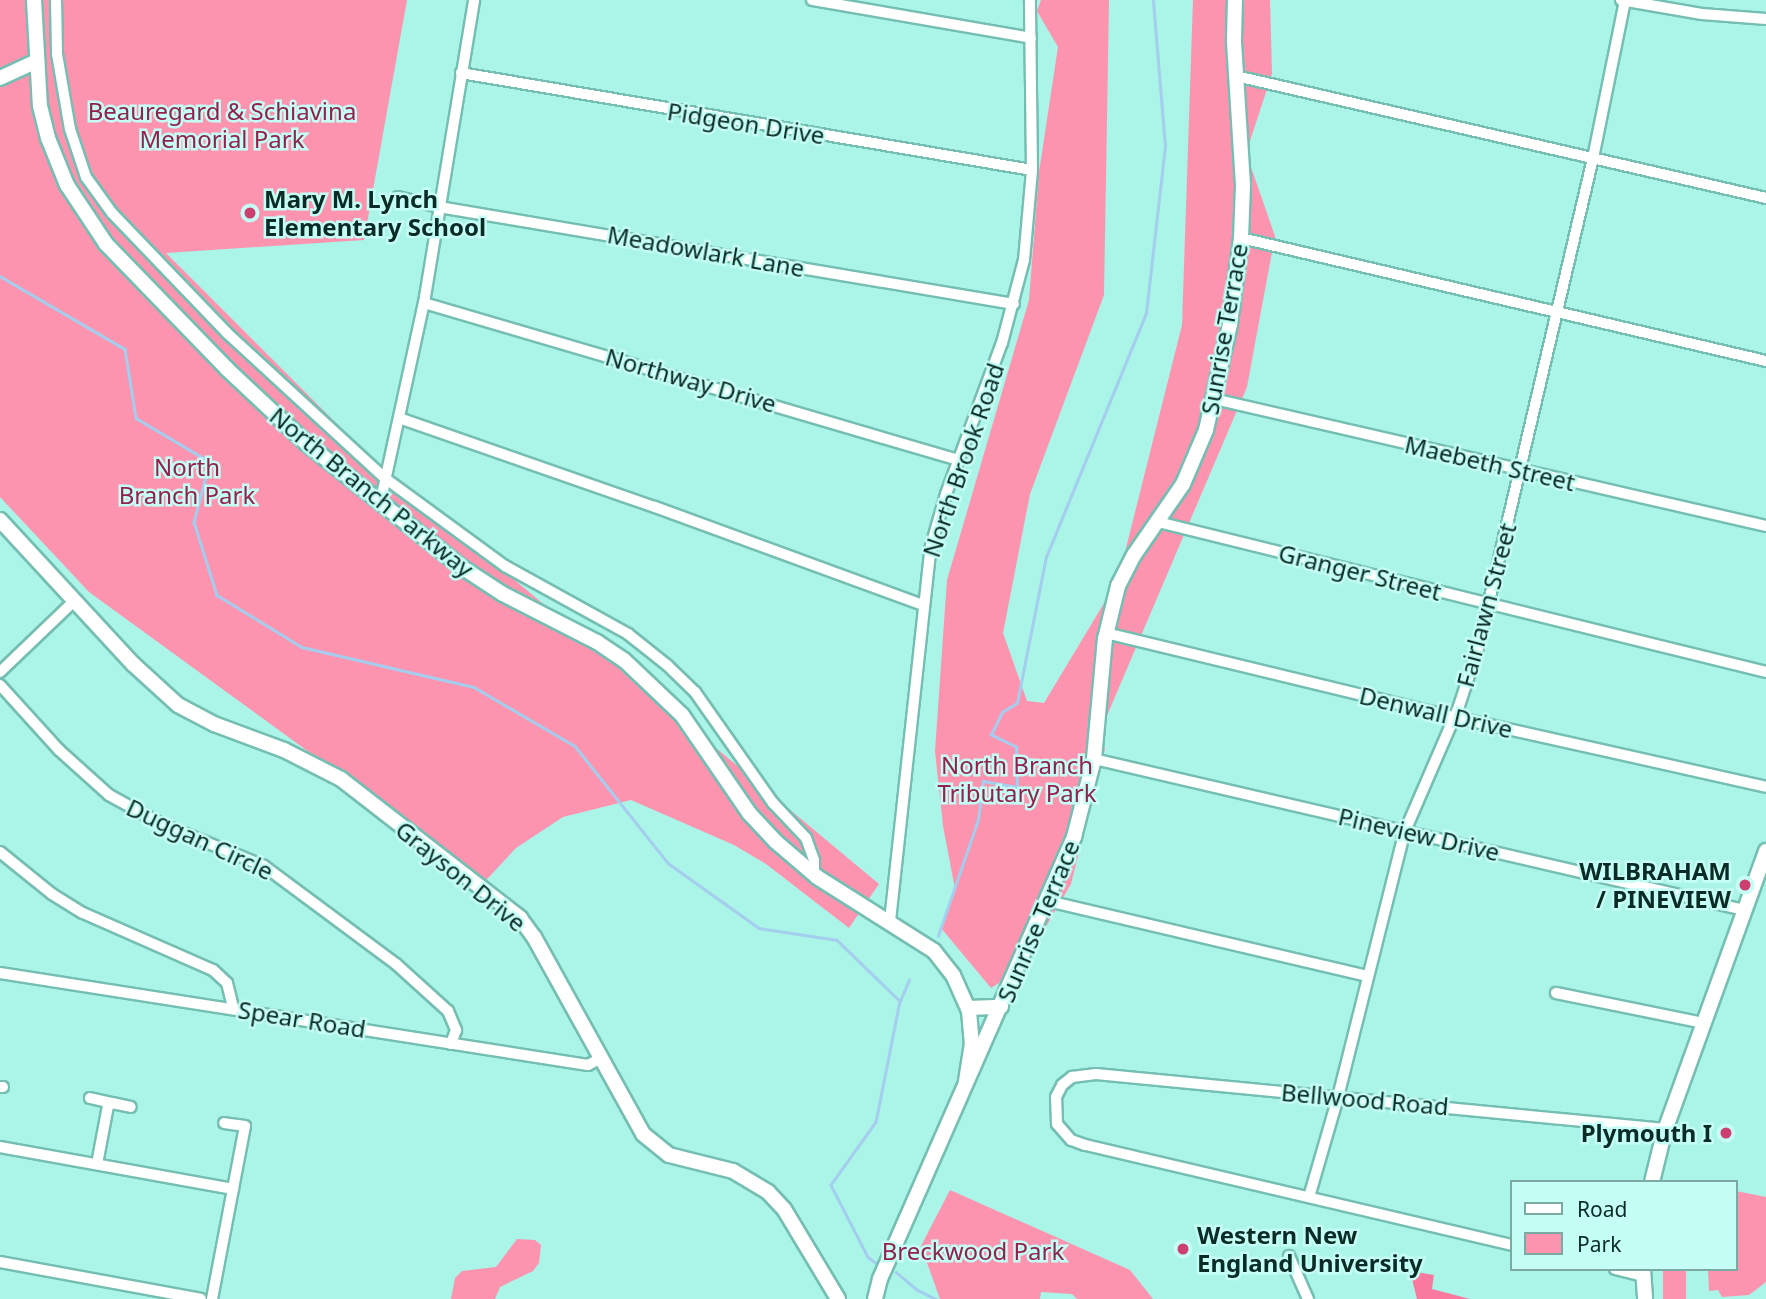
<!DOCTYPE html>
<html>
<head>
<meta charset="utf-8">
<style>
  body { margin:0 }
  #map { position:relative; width:1766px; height:1299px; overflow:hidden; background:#aaf4e8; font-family:"Noto Sans",sans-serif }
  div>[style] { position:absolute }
  .green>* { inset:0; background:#fc94b0; transform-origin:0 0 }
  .forest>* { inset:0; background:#f9799f }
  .stream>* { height:2.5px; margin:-1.25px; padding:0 1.25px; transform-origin:1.25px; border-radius:1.25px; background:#a4cdee }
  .roads { filter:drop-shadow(2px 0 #75beb2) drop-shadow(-2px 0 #75beb2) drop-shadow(0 2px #75beb2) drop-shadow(0 -2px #75beb2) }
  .street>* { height:10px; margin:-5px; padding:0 5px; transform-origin:5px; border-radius:5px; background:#fff }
  .secondary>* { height:14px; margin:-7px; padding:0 7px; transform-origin:7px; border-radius:7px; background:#fff }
  .dots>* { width:19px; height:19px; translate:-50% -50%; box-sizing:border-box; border:4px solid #c4fef4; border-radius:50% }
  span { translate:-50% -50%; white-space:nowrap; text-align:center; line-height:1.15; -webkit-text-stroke:5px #c4fef4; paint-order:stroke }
  .park-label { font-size:24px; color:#93214c }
  .street-label { font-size:24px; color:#0b2b26 }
  .poi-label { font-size:24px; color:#0b2b26; font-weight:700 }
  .left { translate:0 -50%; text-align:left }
  .right { translate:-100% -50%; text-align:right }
  .legend { position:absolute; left:1510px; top:1180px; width:228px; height:91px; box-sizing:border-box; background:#c4fef4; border:2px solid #7aaaa2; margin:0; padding:9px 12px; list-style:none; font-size:21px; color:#0b2b26 }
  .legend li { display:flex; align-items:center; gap:14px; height:35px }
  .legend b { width:35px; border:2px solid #7aaaa2 }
</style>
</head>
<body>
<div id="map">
  <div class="green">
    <div style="clip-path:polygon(0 0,407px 0,364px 240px,166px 253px,385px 472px,879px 884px,849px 928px,766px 864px,734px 845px,631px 800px,563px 817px,516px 848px,477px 890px,456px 859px,89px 592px,0 497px)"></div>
    <div style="clip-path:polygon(1041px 0,1109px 0,1104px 295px,1030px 494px,1003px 633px,1027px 701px,1044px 703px,1118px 580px,1182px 325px,1193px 0,1270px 0,1272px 74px,1246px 153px,1275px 236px,1247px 387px,1100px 732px,1105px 749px,1071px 884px,1021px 969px,991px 988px,941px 928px,955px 889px,943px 826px,935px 751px,947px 580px,1029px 300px,1039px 172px,1058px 47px,1037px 11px)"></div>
    <div style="clip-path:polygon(950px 1190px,1130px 1270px,1153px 1299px,1077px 1299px,1072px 1294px,1041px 1292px,1040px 1299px,940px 1299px,921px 1246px)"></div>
    <div style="clip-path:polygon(1736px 1191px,1766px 1197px,1766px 1282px,1749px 1295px,1722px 1297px,1718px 1290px,1709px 1291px,1708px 1269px,1736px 1269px)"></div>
    <div style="clip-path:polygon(517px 1239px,535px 1240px,541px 1245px,539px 1263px,533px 1271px,500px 1287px,495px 1299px,451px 1299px,455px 1278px,462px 1271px,496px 1267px)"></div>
    <div style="left:1663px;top:1269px;width:23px;height:30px"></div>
  </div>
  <div class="forest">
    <div style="clip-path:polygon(1410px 1271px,1434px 1275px,1432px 1289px,1470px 1299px,1417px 1299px)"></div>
  </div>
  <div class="stream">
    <div style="left:0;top:276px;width:145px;rotate:30.3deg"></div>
    <div style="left:125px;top:349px;width:70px;rotate:80.9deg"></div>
    <div style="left:136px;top:418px;width:86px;rotate:30.7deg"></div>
    <div style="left:210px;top:462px;width:62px;rotate:104.9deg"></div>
    <div style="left:194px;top:522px;width:77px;rotate:72.5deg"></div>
    <div style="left:217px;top:595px;width:100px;rotate:31.5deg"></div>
    <div style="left:302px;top:647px;width:177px;rotate:13.1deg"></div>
    <div style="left:474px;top:687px;width:117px;rotate:30.3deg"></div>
    <div style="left:575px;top:746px;width:149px;rotate:51.5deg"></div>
    <div style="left:668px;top:863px;width:112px;rotate:35.5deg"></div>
    <div style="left:759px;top:928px;width:79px;rotate:8.7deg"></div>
    <div style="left:837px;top:940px;width:88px;rotate:44.1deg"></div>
    <div style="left:900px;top:1001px;width:123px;rotate:101.2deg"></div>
    <div style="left:876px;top:1122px;width:77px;rotate:125.5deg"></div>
    <div style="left:831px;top:1185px;width:81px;rotate:62.8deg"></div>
    <div style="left:868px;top:1257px;width:9px;rotate:36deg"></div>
    <div style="left:938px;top:936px;width:123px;rotate:-71deg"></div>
    <div style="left:978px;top:820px;width:39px;rotate:-83deg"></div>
    <div style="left:983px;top:781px;width:35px;rotate:10deg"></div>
    <div style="left:1017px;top:787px;width:40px;rotate:-91.4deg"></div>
    <div style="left:1016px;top:747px;width:28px;rotate:-154deg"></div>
    <div style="left:991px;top:735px;width:25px;rotate:-64deg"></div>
    <div style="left:1002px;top:712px;width:17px;rotate:-31deg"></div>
    <div style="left:1017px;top:703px;width:149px;rotate:-78.8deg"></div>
    <div style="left:1046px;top:557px;width:264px;rotate:-67.7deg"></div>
    <div style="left:1146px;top:313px;width:167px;rotate:-83.5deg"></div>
    <div style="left:1165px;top:147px;width:147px;rotate:-94.7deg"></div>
    <div style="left:900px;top:1001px;width:23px;rotate:-67deg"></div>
    <div style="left:896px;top:1272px;width:26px;rotate:40deg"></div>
    <div style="left:916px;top:1289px;width:22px;rotate:27deg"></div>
  </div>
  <div class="roads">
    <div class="street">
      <div style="left:56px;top:0;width:54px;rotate:88.9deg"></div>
      <div style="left:57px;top:54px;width:76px;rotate:80.2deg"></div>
      <div style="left:70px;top:129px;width:51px;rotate:71.6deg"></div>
      <div style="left:86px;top:177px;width:44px;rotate:54.2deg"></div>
      <div style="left:112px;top:213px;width:166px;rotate:46.2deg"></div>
      <div style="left:227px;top:333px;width:216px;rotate:42.6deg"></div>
      <div style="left:386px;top:479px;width:147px;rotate:36.2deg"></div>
      <div style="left:505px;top:566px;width:141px;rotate:28.9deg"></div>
      <div style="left:628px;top:634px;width:50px;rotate:38.5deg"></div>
      <div style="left:667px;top:665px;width:39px;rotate:44deg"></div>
      <div style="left:695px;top:692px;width:136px;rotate:54.9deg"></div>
      <div style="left:773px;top:803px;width:48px;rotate:46.7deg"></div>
      <div style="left:806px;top:838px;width:23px;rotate:70deg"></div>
      <div style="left:814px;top:860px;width:14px;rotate:90deg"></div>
      <div style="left:812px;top:0;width:222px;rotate:9.8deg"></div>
      <div style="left:1621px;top:0;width:82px;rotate:9.8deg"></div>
      <div style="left:1702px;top:14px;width:64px;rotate:4.5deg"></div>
      <div style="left:461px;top:73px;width:579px;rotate:9.64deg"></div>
      <div style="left:1236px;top:76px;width:544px;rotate:12.96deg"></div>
      <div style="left:398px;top:197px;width:42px;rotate:13.7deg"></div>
      <div style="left:439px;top:207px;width:583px;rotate:9.58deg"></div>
      <div style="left:1241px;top:238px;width:539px;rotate:13.19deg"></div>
      <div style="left:424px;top:303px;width:557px;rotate:16.38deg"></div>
      <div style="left:1214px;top:399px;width:566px;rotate:12.96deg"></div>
      <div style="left:399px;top:418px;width:271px;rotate:19.2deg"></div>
      <div style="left:655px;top:507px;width:285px;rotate:20.1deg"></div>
      <div style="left:380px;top:504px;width:206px;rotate:-77.7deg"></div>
      <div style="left:424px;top:303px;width:307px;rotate:-80.6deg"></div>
      <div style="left:1158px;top:522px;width:626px;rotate:13.86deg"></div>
      <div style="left:1106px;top:633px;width:358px;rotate:13.6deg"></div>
      <div style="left:1454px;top:717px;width:320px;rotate:12.6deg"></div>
      <div style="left:0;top:672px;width:104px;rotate:-43.8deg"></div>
      <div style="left:0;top:685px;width:88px;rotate:47.8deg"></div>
      <div style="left:59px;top:750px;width:67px;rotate:42deg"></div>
      <div style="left:109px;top:795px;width:60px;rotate:28.7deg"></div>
      <div style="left:162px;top:824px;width:110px;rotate:22.4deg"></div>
      <div style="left:264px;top:866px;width:164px;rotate:36.6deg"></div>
      <div style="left:396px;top:964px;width:70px;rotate:42.1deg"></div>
      <div style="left:448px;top:1011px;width:21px;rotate:67deg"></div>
      <div style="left:456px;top:1030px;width:15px;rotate:110deg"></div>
      <div style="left:1094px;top:759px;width:667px;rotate:13.08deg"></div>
      <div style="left:0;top:852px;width:67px;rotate:38.9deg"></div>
      <div style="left:52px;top:894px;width:36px;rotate:32deg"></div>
      <div style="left:83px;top:913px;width:142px;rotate:23.7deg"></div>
      <div style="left:213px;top:970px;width:19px;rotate:43deg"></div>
      <div style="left:227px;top:983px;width:25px;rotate:76deg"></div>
      <div style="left:1048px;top:901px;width:328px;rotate:13.2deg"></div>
      <div style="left:890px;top:921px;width:377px;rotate:-83.8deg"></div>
      <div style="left:931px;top:546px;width:54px;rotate:-73.9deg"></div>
      <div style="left:946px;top:494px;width:161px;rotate:-69.7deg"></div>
      <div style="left:1002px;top:343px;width:86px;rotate:-75.2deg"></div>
      <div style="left:1024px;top:260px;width:90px;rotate:-84.9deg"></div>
      <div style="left:1032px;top:170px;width:170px;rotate:-90.7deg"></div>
      <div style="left:0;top:973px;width:595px;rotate:8.89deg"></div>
      <div style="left:588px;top:1065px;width:15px;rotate:-28deg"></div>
      <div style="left:1556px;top:993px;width:150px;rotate:11.5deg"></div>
      <div style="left:0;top:1087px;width:3px"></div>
      <div style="left:90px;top:1098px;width:23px;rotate:13deg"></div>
      <div style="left:0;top:1147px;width:237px;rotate:10.2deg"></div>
      <div style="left:97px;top:1164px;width:59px;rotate:-79.3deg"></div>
      <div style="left:108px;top:1106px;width:5px;rotate:-37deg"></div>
      <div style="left:112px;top:1103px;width:19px;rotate:12deg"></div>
      <div style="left:1309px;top:1197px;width:104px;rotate:-73.8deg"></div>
      <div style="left:1338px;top:1097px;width:274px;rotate:-75.9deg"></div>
      <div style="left:1405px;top:831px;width:136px;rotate:-66.6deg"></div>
      <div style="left:1459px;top:706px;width:61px;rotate:-71.9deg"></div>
      <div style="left:1478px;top:648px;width:503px;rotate:-76.79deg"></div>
      <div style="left:1593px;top:158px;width:160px;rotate:-78.5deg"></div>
      <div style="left:1512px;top:1245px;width:439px;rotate:-166.8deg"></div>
      <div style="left:1085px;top:1145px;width:15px;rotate:-160deg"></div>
      <div style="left:1071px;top:1140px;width:21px;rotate:-131deg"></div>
      <div style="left:1057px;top:1124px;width:27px;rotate:-92deg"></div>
      <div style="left:1056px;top:1097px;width:13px;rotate:-63deg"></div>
      <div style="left:1062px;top:1085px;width:13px;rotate:-39deg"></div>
      <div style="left:1072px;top:1077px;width:24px;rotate:-7deg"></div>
      <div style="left:1096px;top:1074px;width:572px;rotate:5.52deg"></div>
      <div style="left:1289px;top:1256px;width:47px;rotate:66.2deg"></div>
      <div style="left:0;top:1262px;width:204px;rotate:10.4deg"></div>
      <div style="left:1615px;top:1269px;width:30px;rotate:14deg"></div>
      <div style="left:212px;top:1299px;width:176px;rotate:-79.2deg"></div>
      <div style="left:245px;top:1126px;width:21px;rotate:-172deg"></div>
    </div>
    <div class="secondary">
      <div style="left:34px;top:0;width:106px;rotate:86.8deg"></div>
      <div style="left:40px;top:106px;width:33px;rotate:76deg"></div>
      <div style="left:48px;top:138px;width:51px;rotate:68deg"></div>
      <div style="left:67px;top:185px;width:71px;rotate:56.5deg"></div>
      <div style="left:106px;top:244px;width:174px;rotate:45.9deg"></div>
      <div style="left:227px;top:369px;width:108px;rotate:43.1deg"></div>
      <div style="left:306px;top:443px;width:197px;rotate:38.6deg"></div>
      <div style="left:460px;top:566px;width:51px;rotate:33.1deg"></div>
      <div style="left:503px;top:594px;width:106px;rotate:27.1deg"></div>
      <div style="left:597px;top:642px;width:32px;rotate:34deg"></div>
      <div style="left:624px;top:660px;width:80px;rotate:43.5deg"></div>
      <div style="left:682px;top:715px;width:119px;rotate:55.6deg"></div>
      <div style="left:749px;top:813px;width:38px;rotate:47deg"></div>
      <div style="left:775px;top:841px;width:55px;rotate:40.6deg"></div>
      <div style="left:817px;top:877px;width:138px;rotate:32.3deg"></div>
      <div style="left:934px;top:951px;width:31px;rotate:52deg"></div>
      <div style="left:953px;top:975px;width:39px;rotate:66deg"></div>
      <div style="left:969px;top:1011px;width:32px;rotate:85deg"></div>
      <div style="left:972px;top:1043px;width:39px;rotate:99deg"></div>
      <div style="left:0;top:78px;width:41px;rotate:-24.7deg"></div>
      <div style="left:0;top:520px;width:196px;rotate:47.3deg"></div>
      <div style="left:133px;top:664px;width:61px;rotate:42.3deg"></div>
      <div style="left:178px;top:705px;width:41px;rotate:27.8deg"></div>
      <div style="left:214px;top:724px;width:75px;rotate:20.4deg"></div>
      <div style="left:284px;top:750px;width:64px;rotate:27deg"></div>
      <div style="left:341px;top:779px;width:227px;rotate:37.8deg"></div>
      <div style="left:520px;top:918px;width:24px;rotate:54deg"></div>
      <div style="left:534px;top:937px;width:225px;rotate:61deg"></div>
      <div style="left:643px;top:1134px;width:33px;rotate:39deg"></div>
      <div style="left:669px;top:1155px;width:66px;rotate:14deg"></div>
      <div style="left:733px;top:1171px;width:41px;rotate:31deg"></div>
      <div style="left:768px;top:1192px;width:23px;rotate:47deg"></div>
      <div style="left:784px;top:1209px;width:105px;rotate:59deg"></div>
      <div style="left:968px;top:1008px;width:33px;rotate:-2deg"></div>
      <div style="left:1652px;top:1182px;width:50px;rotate:-76.2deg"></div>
      <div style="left:1664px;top:1133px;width:300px;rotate:-70.1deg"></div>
      <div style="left:1643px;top:1269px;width:30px;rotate:86deg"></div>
      <div style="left:875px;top:1299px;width:21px;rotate:-76deg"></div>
      <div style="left:880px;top:1279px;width:483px;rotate:-66.3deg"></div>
      <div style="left:1074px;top:837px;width:81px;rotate:-75.6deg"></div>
      <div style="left:1094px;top:759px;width:121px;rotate:-84.8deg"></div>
      <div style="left:1105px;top:639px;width:55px;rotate:-76.2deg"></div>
      <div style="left:1118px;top:586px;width:35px;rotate:-63deg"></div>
      <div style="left:1134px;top:555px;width:86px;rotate:-55.4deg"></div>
      <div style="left:1183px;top:484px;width:59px;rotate:-66.9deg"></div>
      <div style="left:1206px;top:430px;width:109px;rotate:-77.2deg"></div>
      <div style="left:1230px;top:324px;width:87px;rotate:-82.7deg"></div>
      <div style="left:1241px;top:238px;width:53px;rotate:-87.8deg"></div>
      <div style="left:1243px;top:185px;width:145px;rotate:-93.6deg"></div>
      <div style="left:1234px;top:40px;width:40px;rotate:-88.6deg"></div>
    </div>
  </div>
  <div class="dots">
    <div style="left:250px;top:213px;background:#cc3f70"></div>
    <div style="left:1745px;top:885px;background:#cc3f70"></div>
    <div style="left:1726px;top:1133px;background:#cc3f70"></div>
    <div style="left:1183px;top:1249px;background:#cc3f70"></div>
  </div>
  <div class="park-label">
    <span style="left:222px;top:125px">Beauregard &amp; Schiavina<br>Memorial Park</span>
    <span style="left:187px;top:481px">North<br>Branch Park</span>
    <span style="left:1017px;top:779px">North Branch<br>Tributary Park</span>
    <span style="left:973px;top:1251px">Breckwood Park</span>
  </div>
  <div class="street-label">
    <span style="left:746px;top:123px;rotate:9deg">Pidgeon Drive</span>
    <span style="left:706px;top:251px;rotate:10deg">Meadowlark Lane</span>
    <span style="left:1224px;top:329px;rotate:-80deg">Sunrise Terrace</span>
    <span style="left:691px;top:380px;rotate:16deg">Northway Drive</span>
    <span style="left:963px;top:460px;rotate:-71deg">North Brook Road</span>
    <span style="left:1490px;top:463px;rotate:13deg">Maebeth Street</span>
    <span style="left:372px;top:492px;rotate:39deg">North Branch Parkway</span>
    <span style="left:1360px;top:572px;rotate:14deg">Granger Street</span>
    <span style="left:1486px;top:605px;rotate:-75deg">Fairlawn Street</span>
    <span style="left:1436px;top:712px;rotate:13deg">Denwall Drive</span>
    <span style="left:1419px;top:834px;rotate:13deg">Pineview Drive</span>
    <span style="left:200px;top:839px;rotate:25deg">Duggan Circle</span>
    <span style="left:461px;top:876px;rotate:39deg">Grayson Drive</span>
    <span style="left:1038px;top:921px;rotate:-67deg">Sunrise Terrace</span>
    <span style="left:302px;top:1019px;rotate:9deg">Spear Road</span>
    <span style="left:1365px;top:1099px;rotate:5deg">Bellwood Road</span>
  </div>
  <div class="poi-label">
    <span class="left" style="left:264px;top:213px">Mary M. Lynch<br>Elementary School</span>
    <span class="right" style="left:1731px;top:885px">WILBRAHAM<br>/ PINEVIEW</span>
    <span class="right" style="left:1712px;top:1133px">Plymouth I</span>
    <span class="left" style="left:1197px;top:1249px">Western New<br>England University</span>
  </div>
  <ul class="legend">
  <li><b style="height:9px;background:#fff"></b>Road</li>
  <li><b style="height:19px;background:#fc94b0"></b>Park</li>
  </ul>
</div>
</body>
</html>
